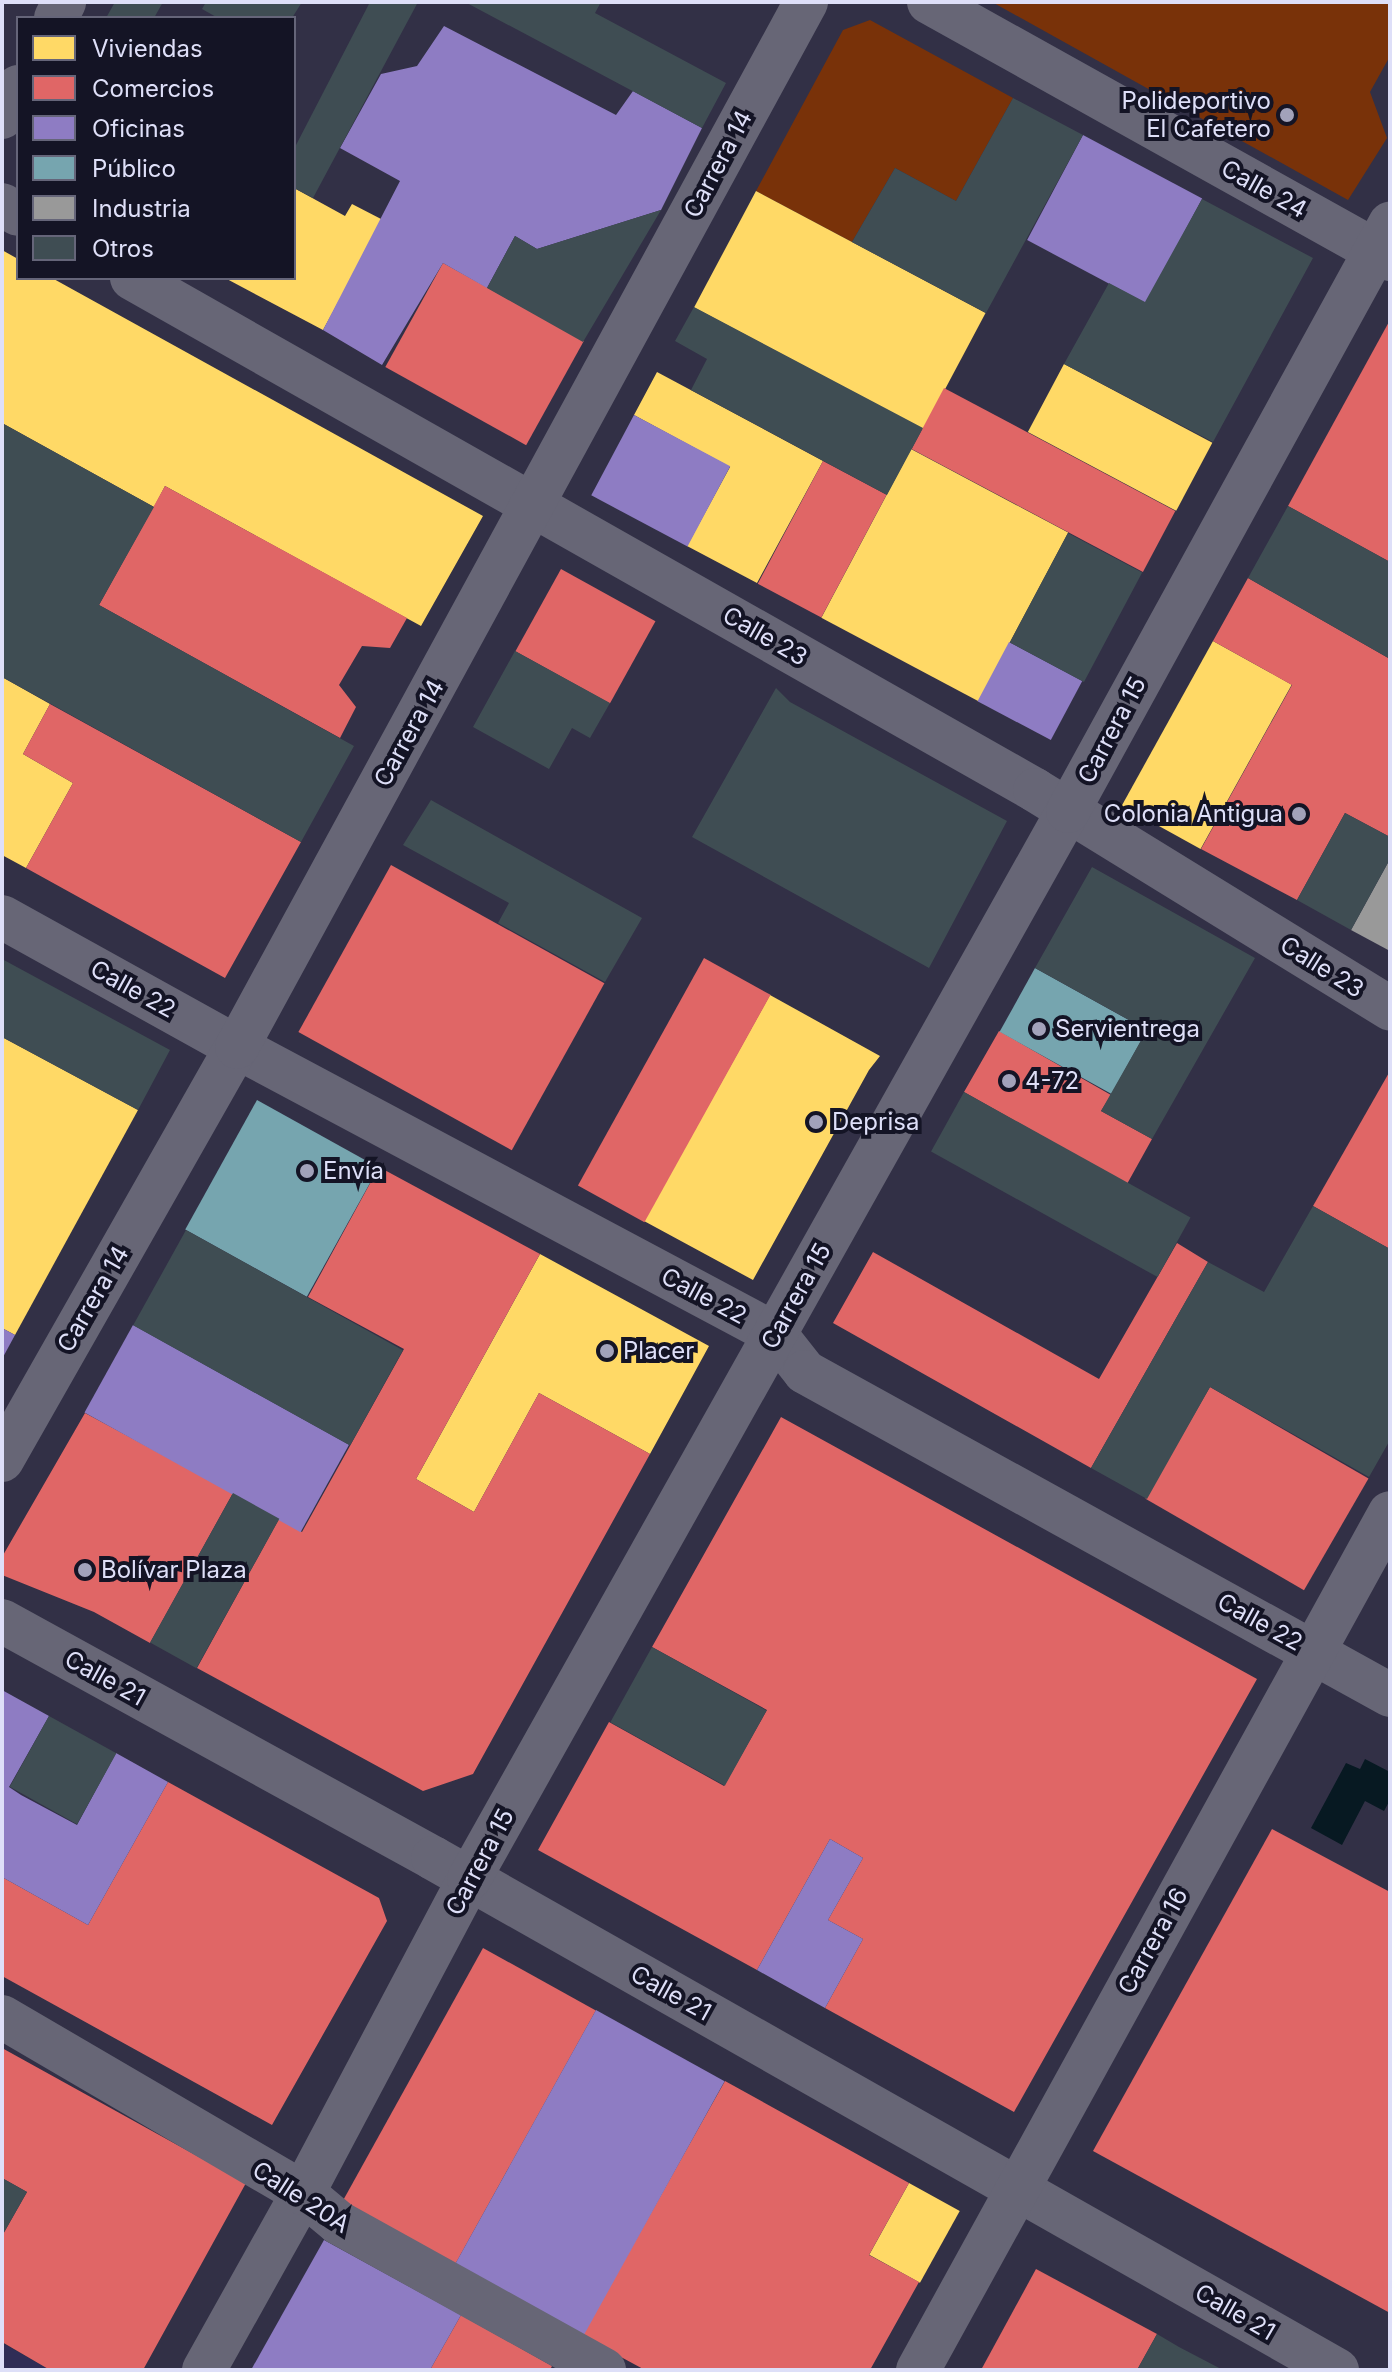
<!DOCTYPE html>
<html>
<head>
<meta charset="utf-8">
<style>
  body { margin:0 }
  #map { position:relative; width:1392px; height:2372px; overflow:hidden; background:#323046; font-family:Inter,sans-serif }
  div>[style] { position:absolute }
  .built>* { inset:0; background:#302d56 }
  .green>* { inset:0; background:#793209 }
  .water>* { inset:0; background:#071922 }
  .homes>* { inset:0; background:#ffd966; transform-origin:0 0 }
  .shops>* { inset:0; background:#e06666; transform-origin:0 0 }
  .offices>* { inset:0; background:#8e7cc3; transform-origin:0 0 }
  .public>* { inset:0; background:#76a5af; transform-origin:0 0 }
  .industry>* { inset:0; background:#999 }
  .building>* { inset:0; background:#3f4d53; transform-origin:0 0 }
  .minor>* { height:44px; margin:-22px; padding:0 22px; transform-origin:22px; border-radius:22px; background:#676676 }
  .dots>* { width:22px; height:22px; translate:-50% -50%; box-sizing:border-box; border:4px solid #141425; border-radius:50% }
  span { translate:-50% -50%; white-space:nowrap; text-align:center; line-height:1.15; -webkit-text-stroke:8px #141425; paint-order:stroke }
  .poi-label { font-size:24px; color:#dedff8 }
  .right { translate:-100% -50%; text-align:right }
  .left { translate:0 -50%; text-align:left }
  .street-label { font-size:24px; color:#dedff8 }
  .frame { position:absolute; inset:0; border:4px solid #dedff8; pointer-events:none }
  .legend { position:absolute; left:16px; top:16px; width:280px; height:264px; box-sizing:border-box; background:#141425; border:2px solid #656579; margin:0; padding:10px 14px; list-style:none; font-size:24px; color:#dedff8 }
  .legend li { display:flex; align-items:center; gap:16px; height:40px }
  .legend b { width:40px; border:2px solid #656579 }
</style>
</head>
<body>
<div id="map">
  <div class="built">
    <div style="clip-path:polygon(2px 2343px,45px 2367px,50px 2370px,2px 2370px)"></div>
  </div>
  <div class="green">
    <div style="clip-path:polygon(992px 2px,1390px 2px,1390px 56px,1370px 92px,1387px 138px,1348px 200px)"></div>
    <div style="clip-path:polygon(870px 20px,1013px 98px,956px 201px,895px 168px,852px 242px,756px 191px,843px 30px)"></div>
  </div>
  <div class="water">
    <div style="clip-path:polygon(1365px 1759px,1390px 1772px,1390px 1800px,1384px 1811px,1365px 1801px,1342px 1845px,1311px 1828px,1346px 1763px,1360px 1769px)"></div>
  </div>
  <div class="homes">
    <div style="clip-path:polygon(294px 188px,345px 216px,352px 204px,383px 220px,323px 330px,225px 278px,294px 278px)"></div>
    <div style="left:756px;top:191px;width:260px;height:132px;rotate:28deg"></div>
    <div style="clip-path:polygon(2px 250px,18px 259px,18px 278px,52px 278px,483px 516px,421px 626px,165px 486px,154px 507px,2px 423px)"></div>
    <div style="left:1064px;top:364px;width:168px;height:77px;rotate:28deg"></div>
    <div style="clip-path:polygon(657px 372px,823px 461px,757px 583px,687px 546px,730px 467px,634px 415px)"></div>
    <div style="left:911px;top:449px;width:178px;height:191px;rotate:28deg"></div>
    <div style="left:1213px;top:641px;width:90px;height:188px;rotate:29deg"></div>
    <div style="clip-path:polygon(2px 677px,50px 704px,23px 754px,73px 783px,26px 868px,2px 855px)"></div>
    <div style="clip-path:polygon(770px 995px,880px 1056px,869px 1070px,753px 1280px,644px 1221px)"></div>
    <div style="clip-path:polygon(2px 1037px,138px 1110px,15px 1335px,2px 1328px)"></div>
    <div style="clip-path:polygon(540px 1254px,709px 1346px,650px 1454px,539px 1393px,474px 1512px,416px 1479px)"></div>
    <div style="left:909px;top:2183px;width:58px;height:82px;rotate:29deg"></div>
  </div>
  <div class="shops">
    <div style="left:443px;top:263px;width:161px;height:119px;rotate:29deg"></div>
    <div style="clip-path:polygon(1390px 320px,1390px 562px,1288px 506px)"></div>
    <div style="left:944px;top:388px;width:262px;height:69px;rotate:28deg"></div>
    <div style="left:823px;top:461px;width:72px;height:139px;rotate:28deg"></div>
    <div style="clip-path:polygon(165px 486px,407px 618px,390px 648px,362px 646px,339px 685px,356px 707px,340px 738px,99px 605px)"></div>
    <div style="left:561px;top:569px;width:108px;height:94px;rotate:29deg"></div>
    <div style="clip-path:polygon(1248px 578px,1390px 659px,1390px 837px,1345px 813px,1297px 900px,1201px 849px,1292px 685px,1213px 641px)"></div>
    <div style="clip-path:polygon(50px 704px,301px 842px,225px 978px,26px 868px,73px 783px,23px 754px)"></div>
    <div style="left:391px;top:865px;width:244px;height:191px;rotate:29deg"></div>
    <div style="left:704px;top:958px;width:76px;height:260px;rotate:29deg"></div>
    <div style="clip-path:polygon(999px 1031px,1111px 1095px,1101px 1111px,1152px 1139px,1127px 1184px,964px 1092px)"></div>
    <div style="clip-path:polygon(1390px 1071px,1390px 1249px,1313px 1206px)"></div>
    <div style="clip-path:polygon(379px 1167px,540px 1254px,416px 1479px,474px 1512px,539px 1393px,650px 1454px,473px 1774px,423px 1791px,197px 1668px,279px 1519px,302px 1532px,404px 1349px,308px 1297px)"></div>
    <div style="clip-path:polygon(1177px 1243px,1208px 1262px,1091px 1468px,833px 1323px,873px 1252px,1099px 1379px)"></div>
    <div style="left:1210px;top:1387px;width:183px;height:129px;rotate:30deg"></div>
    <div style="clip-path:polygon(85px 1413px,233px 1493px,150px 1643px,94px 1612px,2px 1575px,2px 1557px)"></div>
    <div style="clip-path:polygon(781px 1417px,1257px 1679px,1014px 2112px,825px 2008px,863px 1939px,828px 1920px,863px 1858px,830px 1839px,757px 1970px,538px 1850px,609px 1722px,724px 1786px,767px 1710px,652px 1647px)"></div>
    <div style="clip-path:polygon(168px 1782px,379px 1898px,387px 1921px,272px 2125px,2px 1976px,2px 1877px,88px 1925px)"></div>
    <div style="clip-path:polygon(1272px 1829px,1390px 1892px,1390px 2313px,1093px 2151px)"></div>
    <div style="left:483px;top:1948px;width:129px;height:291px;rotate:29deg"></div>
    <div style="clip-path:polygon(2px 2048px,246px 2183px,143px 2370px,50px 2370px,2px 2342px,2px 2236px,27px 2192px,2px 2178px)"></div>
    <div style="clip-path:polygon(725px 2081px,909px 2183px,869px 2255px,919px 2282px,870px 2370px,645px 2370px,582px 2336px)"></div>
    <div style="clip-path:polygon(1036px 2269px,1157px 2334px,1137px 2370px,981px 2370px)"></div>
    <div style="clip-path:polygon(461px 2315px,552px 2366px,550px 2370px,430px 2370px)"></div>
  </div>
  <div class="offices">
    <div style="clip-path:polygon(444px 26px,616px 115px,633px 91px,702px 128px,661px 210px,537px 249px,515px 236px,487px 288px,443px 263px,382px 365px,323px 330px,400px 181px,340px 148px,381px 74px,417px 66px)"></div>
    <div style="left:1083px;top:135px;width:135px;height:119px;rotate:28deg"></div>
    <div style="left:634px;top:415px;width:109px;height:91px;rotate:28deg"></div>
    <div style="left:1009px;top:642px;width:83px;height:67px;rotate:28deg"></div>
    <div style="left:133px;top:1325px;width:247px;height:100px;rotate:29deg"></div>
    <div style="clip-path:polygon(2px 1328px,15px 1335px,2px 1359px)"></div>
    <div style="clip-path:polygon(2px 1690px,49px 1716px,9px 1787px,21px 1795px,77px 1825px,116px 1753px,168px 1782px,88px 1925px,2px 1877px)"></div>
    <div style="clip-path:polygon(830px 1839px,863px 1858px,828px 1920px,863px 1939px,825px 2008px,757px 1970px)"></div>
    <div style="left:596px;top:2010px;width:147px;height:291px;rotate:29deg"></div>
    <div style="clip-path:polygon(324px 2240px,461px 2315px,430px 2370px,251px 2370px)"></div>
  </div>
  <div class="public">
    <div style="left:1035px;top:968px;width:128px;height:73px;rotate:29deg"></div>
    <div style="left:257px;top:1100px;width:139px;height:148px;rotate:29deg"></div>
  </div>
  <div class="industry">
    <div style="clip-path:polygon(1390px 859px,1390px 951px,1351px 930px)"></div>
  </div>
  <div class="building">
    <div style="clip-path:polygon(115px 2px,163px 2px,154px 18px,106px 18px)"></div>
    <div style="clip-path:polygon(206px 2px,302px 2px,292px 18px,218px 18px,202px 9px)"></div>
    <div style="clip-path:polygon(370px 2px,418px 2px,313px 198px,294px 188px,294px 149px)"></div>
    <div style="clip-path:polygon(465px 2px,601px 2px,595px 13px,726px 83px,702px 128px)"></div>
    <div style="clip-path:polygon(1013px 98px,1083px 135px,986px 313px,852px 242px,895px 168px,956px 201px)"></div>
    <div style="clip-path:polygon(1202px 199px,1313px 258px,1213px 442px,1064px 364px,1109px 283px,1145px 302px)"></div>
    <div style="clip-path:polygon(661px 210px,583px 342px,487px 288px,515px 236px,537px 249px)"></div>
    <div style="clip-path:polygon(694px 307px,923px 428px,887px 495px,691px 390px,707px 359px,675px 341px)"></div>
    <div style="clip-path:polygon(2px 423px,154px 507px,99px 605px,354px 746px,301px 842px,2px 677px)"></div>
    <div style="clip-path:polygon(1288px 506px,1390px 562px,1390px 659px,1248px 578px)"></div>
    <div style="left:1068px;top:533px;width:84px;height:124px;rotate:28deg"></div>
    <div style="clip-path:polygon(515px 651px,610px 703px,590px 738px,572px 728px,549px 769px,473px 727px)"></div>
    <div style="clip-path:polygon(776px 688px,790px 702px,1007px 821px,929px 968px,692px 837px)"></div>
    <div style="clip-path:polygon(431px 800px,642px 918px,605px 982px,498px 923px,509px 903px,403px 845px)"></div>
    <div style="clip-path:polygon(1345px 813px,1390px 837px,1390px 859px,1351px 930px,1297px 900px)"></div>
    <div style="clip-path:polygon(1092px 867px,1255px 958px,1152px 1139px,1101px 1111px,1147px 1030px,1035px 968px)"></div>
    <div style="clip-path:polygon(2px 959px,170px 1050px,138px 1110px,2px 1037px)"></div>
    <div style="left:964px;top:1092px;width:259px;height:68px;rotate:29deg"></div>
    <div style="clip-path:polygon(1313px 1206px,1390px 1249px,1390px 1440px,1369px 1477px,1210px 1387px,1147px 1499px,1091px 1468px,1208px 1262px,1264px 1292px)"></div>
    <div style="left:186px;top:1230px;width:248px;height:109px;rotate:29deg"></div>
    <div style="left:233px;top:1493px;width:53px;height:171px;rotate:29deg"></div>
    <div style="left:652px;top:1647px;width:131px;height:86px;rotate:29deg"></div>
    <div style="left:49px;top:1716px;width:77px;height:81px;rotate:29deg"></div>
    <div style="clip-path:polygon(2px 2178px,27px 2192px,2px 2236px)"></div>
    <div style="clip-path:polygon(1157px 2334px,1179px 2347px,1223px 2370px,1137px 2370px)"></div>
  </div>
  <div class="minor">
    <div style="left:929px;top:2px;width:528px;rotate:29.14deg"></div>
    <div style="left:56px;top:18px;width:18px;rotate:-63deg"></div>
    <div style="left:2px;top:117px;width:34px;rotate:-62deg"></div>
    <div style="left:2px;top:205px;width:18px;rotate:29deg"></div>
    <div style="left:132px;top:278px;width:1038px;rotate:29.55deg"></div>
    <div style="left:1035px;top:790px;width:417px;rotate:31.6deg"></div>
    <div style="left:2px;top:917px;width:269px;rotate:29deg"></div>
    <div style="left:237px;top:1047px;width:610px;rotate:28.08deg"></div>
    <div style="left:775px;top:1334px;width:48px;rotate:51.7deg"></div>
    <div style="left:805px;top:1372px;width:668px;rotate:28.9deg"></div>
    <div style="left:2px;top:1460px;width:475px;rotate:-60.4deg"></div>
    <div style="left:237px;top:1047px;width:1190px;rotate:-61.43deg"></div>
    <div style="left:2px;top:1621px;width:492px;rotate:28.8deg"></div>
    <div style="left:433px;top:1858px;width:1039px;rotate:29.53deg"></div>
    <div style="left:2px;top:2017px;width:349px;rotate:30.3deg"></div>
    <div style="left:303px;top:2193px;width:47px;rotate:39.8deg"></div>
    <div style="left:339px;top:2223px;width:303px;rotate:29deg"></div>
    <div style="left:204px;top:2370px;width:203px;rotate:-60.8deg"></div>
    <div style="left:303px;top:2193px;width:355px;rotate:-62.1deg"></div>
    <div style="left:469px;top:1879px;width:1225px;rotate:-60.71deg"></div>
    <div style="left:1068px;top:811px;width:670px;rotate:-61.25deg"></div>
    <div style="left:918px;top:2370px;width:978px;rotate:-61.16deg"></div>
  </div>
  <div class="dots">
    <div style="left:1287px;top:115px;background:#a2a2ba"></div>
    <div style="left:1299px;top:814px;background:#a2a2ba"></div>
    <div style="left:1039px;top:1029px;background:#a2a2ba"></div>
    <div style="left:1009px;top:1081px;background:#a2a2ba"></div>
    <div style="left:816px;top:1122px;background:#a2a2ba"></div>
    <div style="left:307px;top:1171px;background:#a2a2ba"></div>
    <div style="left:607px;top:1351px;background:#a2a2ba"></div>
    <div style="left:85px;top:1570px;background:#a2a2ba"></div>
  </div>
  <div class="poi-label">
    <span class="right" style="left:1271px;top:115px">Polideportivo<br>El Cafetero</span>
    <span class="right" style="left:1283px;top:814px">Colonia Antigua</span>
    <span class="left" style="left:1055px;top:1029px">Servientrega</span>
    <span class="left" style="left:1025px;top:1081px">4-72</span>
    <span class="left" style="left:832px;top:1122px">Deprisa</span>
    <span class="left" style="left:323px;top:1171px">Envía</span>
    <span class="left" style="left:623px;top:1351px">Placer</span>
    <span class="left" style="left:101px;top:1570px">Bolívar Plaza</span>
  </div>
  <div class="street-label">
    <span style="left:718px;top:164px;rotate:-62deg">Carrera 14</span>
    <span style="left:1264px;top:189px;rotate:29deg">Calle 24</span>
    <span style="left:765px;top:636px;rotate:30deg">Calle 23</span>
    <span style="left:1112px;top:730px;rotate:-62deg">Carrera 15</span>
    <span style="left:409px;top:733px;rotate:-61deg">Carrera 14</span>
    <span style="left:1322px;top:967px;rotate:32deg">Calle 23</span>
    <span style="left:133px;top:989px;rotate:29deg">Calle 22</span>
    <span style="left:704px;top:1296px;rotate:28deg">Calle 22</span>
    <span style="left:796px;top:1296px;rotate:-61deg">Carrera 15</span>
    <span style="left:93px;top:1299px;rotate:-60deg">Carrera 14</span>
    <span style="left:1260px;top:1622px;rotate:29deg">Calle 22</span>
    <span style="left:105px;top:1678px;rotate:29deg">Calle 21</span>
    <span style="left:480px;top:1862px;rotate:-62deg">Carrera 15</span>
    <span style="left:1153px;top:1941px;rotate:-61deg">Carrera 16</span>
    <span style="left:671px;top:1993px;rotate:29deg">Calle 21</span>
    <span style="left:301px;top:2197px;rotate:33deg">Calle 20A</span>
    <span style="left:1235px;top:2312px;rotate:30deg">Calle 21</span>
  </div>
  <div class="frame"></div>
  <ul class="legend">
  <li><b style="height:22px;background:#ffd966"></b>Viviendas</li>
  <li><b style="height:22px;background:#e06666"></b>Comercios</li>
  <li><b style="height:22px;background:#8e7cc3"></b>Oficinas</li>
  <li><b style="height:22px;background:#76a5af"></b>Público</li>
  <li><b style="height:22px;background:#999"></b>Industria</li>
  <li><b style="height:22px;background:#3f4d53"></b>Otros</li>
  </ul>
</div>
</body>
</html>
